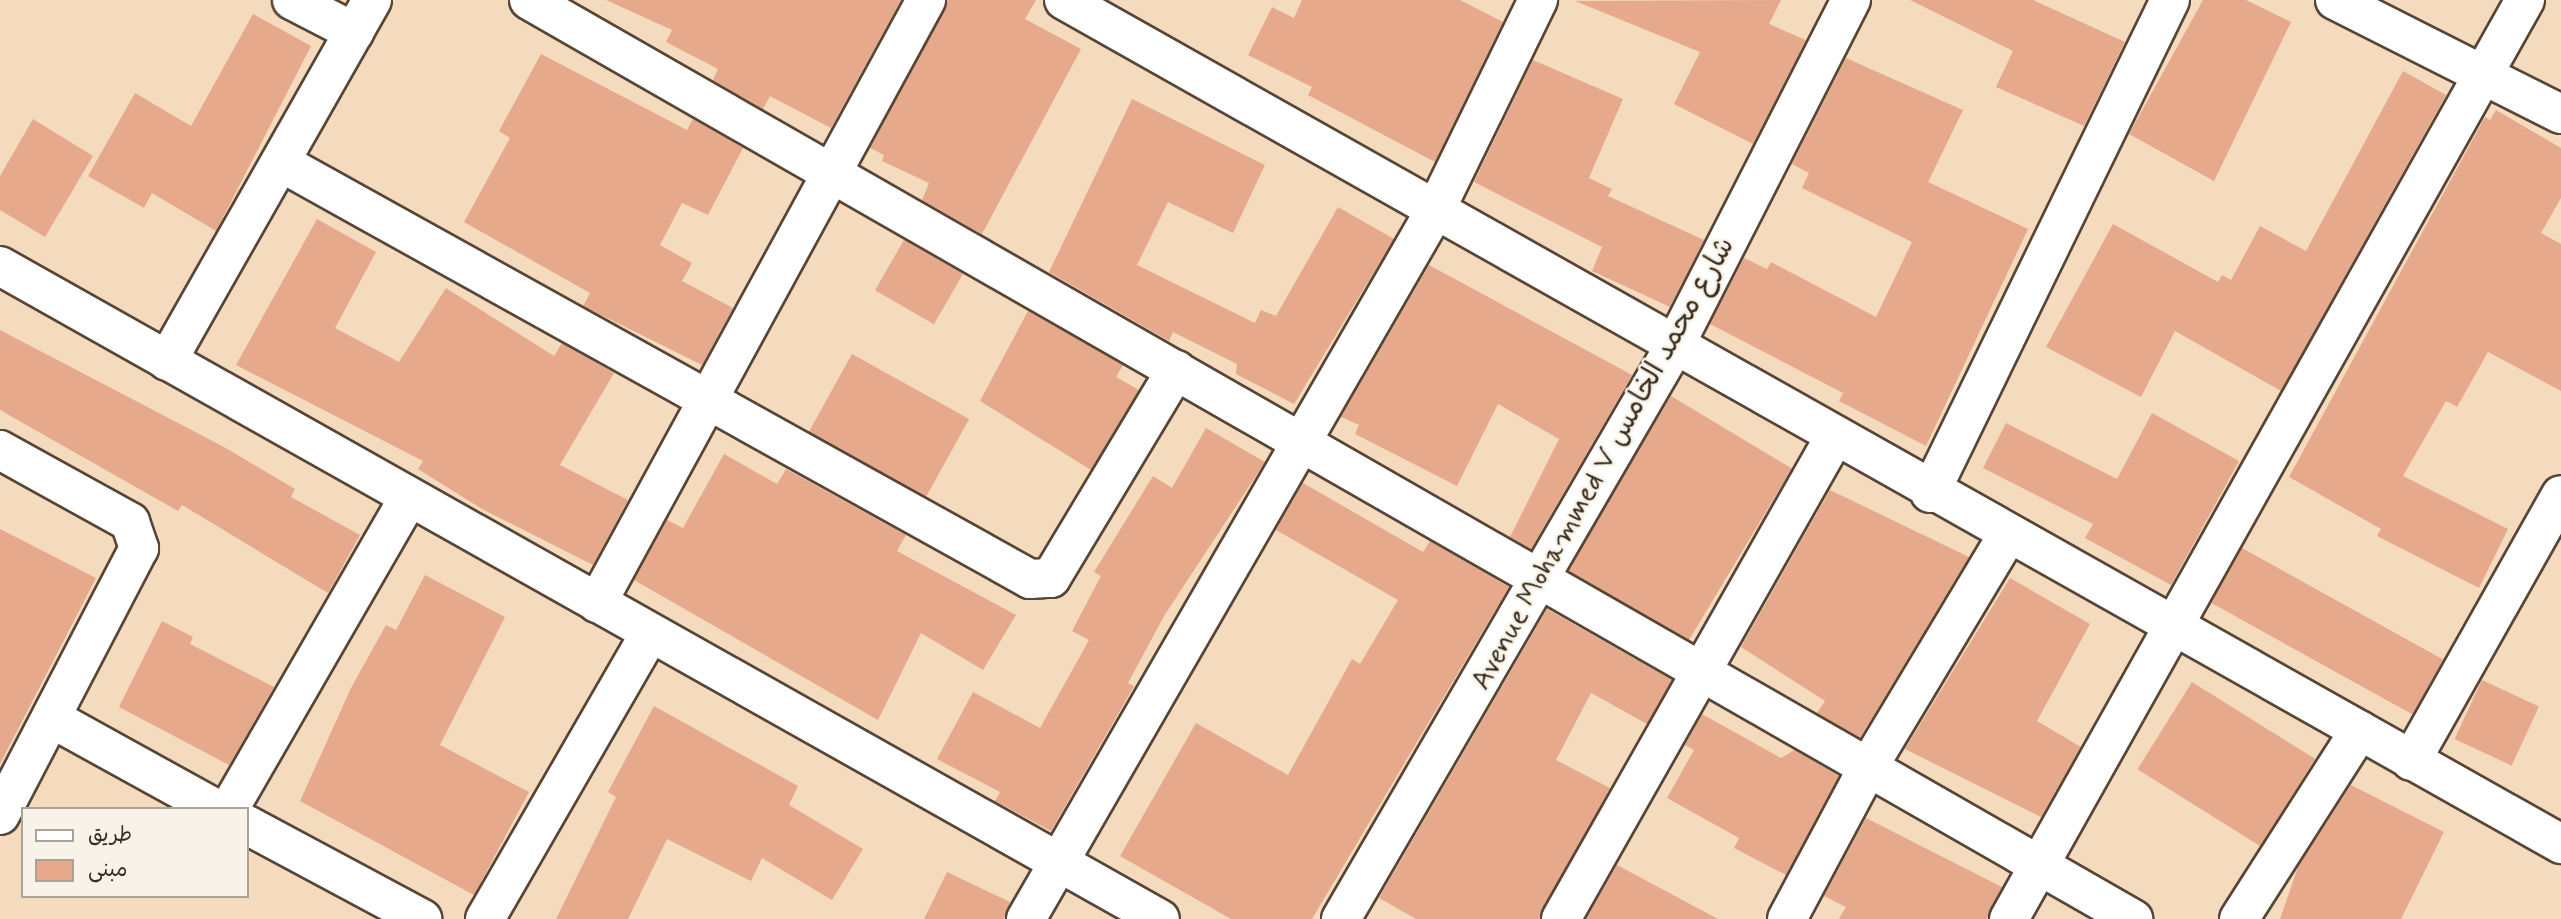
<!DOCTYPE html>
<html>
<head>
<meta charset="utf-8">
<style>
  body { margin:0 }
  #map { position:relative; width:2561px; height:919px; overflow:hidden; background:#f4dbbe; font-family:Mynerve,"Playpen Sans Arabic",sans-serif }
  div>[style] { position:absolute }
  .building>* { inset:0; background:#e6a98c; transform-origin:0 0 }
  .roads { filter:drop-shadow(2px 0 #574536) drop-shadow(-2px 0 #574536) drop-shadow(0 2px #574536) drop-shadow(0 -2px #574536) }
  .minor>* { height:38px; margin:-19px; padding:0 19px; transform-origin:19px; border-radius:19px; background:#fff }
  span { translate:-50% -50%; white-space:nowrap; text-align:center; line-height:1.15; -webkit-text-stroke:5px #f7f3e8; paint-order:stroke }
  .street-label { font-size:28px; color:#3b2a1e }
  .legend { position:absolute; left:21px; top:807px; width:228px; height:91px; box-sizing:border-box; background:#f7f3e8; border:2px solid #aca397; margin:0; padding:9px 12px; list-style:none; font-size:21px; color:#3b2a1e }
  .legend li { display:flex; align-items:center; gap:14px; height:35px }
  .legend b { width:35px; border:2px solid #aca397 }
</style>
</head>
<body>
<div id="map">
  <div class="building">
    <div style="clip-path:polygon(606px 0,901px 0,831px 128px,770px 96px,763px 109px,713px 80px,718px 69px,666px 42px,672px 30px)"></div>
    <div style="clip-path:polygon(948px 0,1036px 0,1025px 19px,1081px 49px,982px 234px,922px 200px,929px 183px,882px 161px,884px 155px,870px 148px)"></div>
    <div style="clip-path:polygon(1302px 0,1460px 0,1503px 22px,1435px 162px,1308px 95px,1312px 87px,1248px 55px,1272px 7px,1294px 18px)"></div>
    <div style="clip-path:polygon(1781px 0,1769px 24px,1806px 40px,1753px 144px,1674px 104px,1700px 52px,1575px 1px)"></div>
    <div style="clip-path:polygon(1910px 0,2033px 0,2125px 42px,2084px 126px,1996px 87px,2013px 51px)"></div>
    <div style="clip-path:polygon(2203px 0,2246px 0,2291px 22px,2214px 181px,2129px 134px)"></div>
    <div style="clip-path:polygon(253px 14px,311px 46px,216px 231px,152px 193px,144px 208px,88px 176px,135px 93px,191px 126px)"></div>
    <div style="clip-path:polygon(541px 54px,687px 130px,693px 119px,743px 148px,708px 215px,682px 203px,660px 245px,692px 263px,682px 281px,733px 308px,702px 365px,583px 306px,590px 293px,464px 222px,510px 138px,499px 131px)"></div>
    <div style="clip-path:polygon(1846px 58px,1963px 110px,1928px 182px,2028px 229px,1926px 446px,1839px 401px,1843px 393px,1710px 324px,1744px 258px,1767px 269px,1771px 262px,1876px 317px,1912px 242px,1802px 188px,1809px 173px,1792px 164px)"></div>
    <div style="clip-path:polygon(1533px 60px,1623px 99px,1589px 178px,1612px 189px,1608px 196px,1704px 240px,1670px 307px,1592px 271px,1602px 247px,1474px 182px)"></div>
    <div style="clip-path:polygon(2403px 71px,2446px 95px,2281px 391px,2175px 331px,2141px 397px,2046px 347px,2113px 224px,2218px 282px,2222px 275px,2231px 280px,2260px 226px,2306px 251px)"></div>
    <div style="clip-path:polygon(1132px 99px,1265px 165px,1233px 233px,1168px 202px,1137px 265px,1255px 323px,1261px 310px,1276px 316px,1338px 207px,1394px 239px,1294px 404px,1236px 374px,1237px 364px,1173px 332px,1169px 341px,1049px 272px)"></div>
    <div style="clip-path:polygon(2496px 110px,2561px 148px,2561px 198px,2541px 233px,2561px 244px,2561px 391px,2488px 352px,2457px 407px,2446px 401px,2403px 476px,2508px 529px,2479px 588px,2377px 536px,2381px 529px,2289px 477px,2485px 117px,2490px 120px)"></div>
    <div style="clip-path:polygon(33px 119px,93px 156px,45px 237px,0 210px,0 176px)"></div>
    <div style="clip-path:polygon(317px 219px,376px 252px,335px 328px,399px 362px,446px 288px,554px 356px,562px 343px,614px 373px,560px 465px,628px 500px,593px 565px,482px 509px,418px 469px,423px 461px,236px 365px)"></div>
    <div style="left:904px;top:240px;width:68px;height:58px;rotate:30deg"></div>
    <div style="clip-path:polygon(1429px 265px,1632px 375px,1531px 549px,1510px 537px,1559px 439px,1498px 404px,1457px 486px,1355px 434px,1359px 425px,1341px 417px)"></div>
    <div style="clip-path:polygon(1028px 311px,1123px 365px,1116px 377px,1139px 390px,1091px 470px,980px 401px)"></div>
    <div style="clip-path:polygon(0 330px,224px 447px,295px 489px,291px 497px,360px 535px,328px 593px,182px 505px,178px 511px,0 410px)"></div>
    <div style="left:852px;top:354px;width:134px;height:89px;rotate:29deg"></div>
    <div style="left:1671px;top:396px;width:141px;height:203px;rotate:31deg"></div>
    <div style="clip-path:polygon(2152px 413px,2239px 461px,2171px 585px,2085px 538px,2093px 524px,1983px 468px,2006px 423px,2117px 479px)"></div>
    <div style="clip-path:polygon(1206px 428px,1265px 462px,1164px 616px,1128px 683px,1134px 686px,1051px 831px,995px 801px,1000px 792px,937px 759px,973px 692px,1040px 728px,1089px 640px,1072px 631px,1101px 576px,1094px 572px,1153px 476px,1172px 488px)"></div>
    <div style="clip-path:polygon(724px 454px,777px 484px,786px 469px,906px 535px,897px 551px,1016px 615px,983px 670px,921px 633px,878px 720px,634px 580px,667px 520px,683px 528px)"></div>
    <div style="clip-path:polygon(1303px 483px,1423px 552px,1430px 541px,1509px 587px,1312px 919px,1231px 919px,1120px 856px,1196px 723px,1288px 775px,1352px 659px,1360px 664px,1398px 600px,1276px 530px)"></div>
    <div style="clip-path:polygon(1830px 490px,1969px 557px,1860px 738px,1817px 713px,1825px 701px,1741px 647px)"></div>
    <div style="clip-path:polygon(0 529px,96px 578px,0 764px)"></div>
    <div style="left:2242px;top:548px;width:230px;height:63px;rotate:29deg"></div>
    <div style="clip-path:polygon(425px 575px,505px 617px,440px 745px,529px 792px,474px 895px,300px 801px,351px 688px,386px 625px,396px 630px)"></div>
    <div style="clip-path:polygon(2010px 578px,2090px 624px,2037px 721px,2081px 747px,2041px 817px,1905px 749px)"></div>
    <div style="clip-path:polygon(1547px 609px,1672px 680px,1647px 724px,1591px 693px,1556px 760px,1610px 788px,1539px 919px,1416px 919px,1379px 898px)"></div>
    <div style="clip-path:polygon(162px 621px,193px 637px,190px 644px,274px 687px,229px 765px,119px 707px)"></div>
    <div style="left:2482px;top:680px;width:63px;height:65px;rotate:25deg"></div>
    <div style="left:2192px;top:682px;width:145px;height:103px;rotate:32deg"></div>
    <div style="clip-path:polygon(654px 706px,798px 786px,789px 805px,863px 849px,832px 900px,762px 858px,751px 881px,667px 839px,628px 919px,556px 919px,616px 797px,608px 792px)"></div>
    <div style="clip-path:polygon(1702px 714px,1781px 758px,1795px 750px,1839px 776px,1786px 875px,1734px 848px,1739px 838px,1667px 798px,1694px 750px,1685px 745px)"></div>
    <div style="clip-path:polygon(2351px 785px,2444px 832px,2401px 919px,2280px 919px,2298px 867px)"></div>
    <div style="clip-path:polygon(1866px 818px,2002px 887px,1987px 919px,1839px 919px,1846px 907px,1824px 896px)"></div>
    <div style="clip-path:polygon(1617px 865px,1718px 919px,1586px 919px)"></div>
    <div style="clip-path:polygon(947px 872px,1010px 902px,1004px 919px,924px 919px)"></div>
  </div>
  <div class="roads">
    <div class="minor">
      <div style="left:292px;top:0;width:70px;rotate:27.3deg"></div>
      <div style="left:529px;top:0;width:1849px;rotate:29.81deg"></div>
      <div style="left:1064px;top:0;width:1719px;rotate:29.41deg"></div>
      <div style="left:2335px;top:0;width:253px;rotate:26.8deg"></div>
      <div style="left:282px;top:163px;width:856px;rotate:29.08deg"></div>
      <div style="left:1030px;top:579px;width:21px;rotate:-3deg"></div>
      <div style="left:1051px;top:578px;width:243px;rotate:-59deg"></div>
      <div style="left:0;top:266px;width:1331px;rotate:29.38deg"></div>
      <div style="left:167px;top:361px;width:415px;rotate:-60.4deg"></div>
      <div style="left:0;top:450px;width:149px;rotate:29deg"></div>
      <div style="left:130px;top:522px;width:28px;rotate:71deg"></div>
      <div style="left:139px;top:548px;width:301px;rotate:117.5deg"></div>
      <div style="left:1930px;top:493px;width:548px;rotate:-64.04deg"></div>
      <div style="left:597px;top:603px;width:687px;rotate:-61.38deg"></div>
      <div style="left:53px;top:719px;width:186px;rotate:28.9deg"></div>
      <div style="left:2411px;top:761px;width:305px;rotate:-60.6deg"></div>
      <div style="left:229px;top:809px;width:360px;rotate:-60deg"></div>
      <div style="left:247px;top:825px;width:199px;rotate:28.2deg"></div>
      <div style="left:485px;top:919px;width:330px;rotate:-60deg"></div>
      <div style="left:1026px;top:919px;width:820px;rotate:-60deg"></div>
      <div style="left:1436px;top:209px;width:233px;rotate:-64deg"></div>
      <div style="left:1341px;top:919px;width:662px;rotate:-59.79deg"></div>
      <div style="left:1674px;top:347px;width:390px;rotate:-63deg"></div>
      <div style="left:1561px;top:919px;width:555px;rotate:-60.43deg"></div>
      <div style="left:1787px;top:919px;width:170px;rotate:-61.9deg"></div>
      <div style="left:1867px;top:769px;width:272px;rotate:-59deg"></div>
      <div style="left:2009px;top:919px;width:1054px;rotate:-60.69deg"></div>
      <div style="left:2239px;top:919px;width:224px;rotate:-57.4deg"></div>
    </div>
  </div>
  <div class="street-label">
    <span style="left:1604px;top:464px;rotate:-61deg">Avenue Mohammed V شارع محمد الخامس</span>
  </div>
  <ul class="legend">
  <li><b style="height:9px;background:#fff"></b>طريق</li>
  <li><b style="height:19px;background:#e6a98c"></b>مبنى</li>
  </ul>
</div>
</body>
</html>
